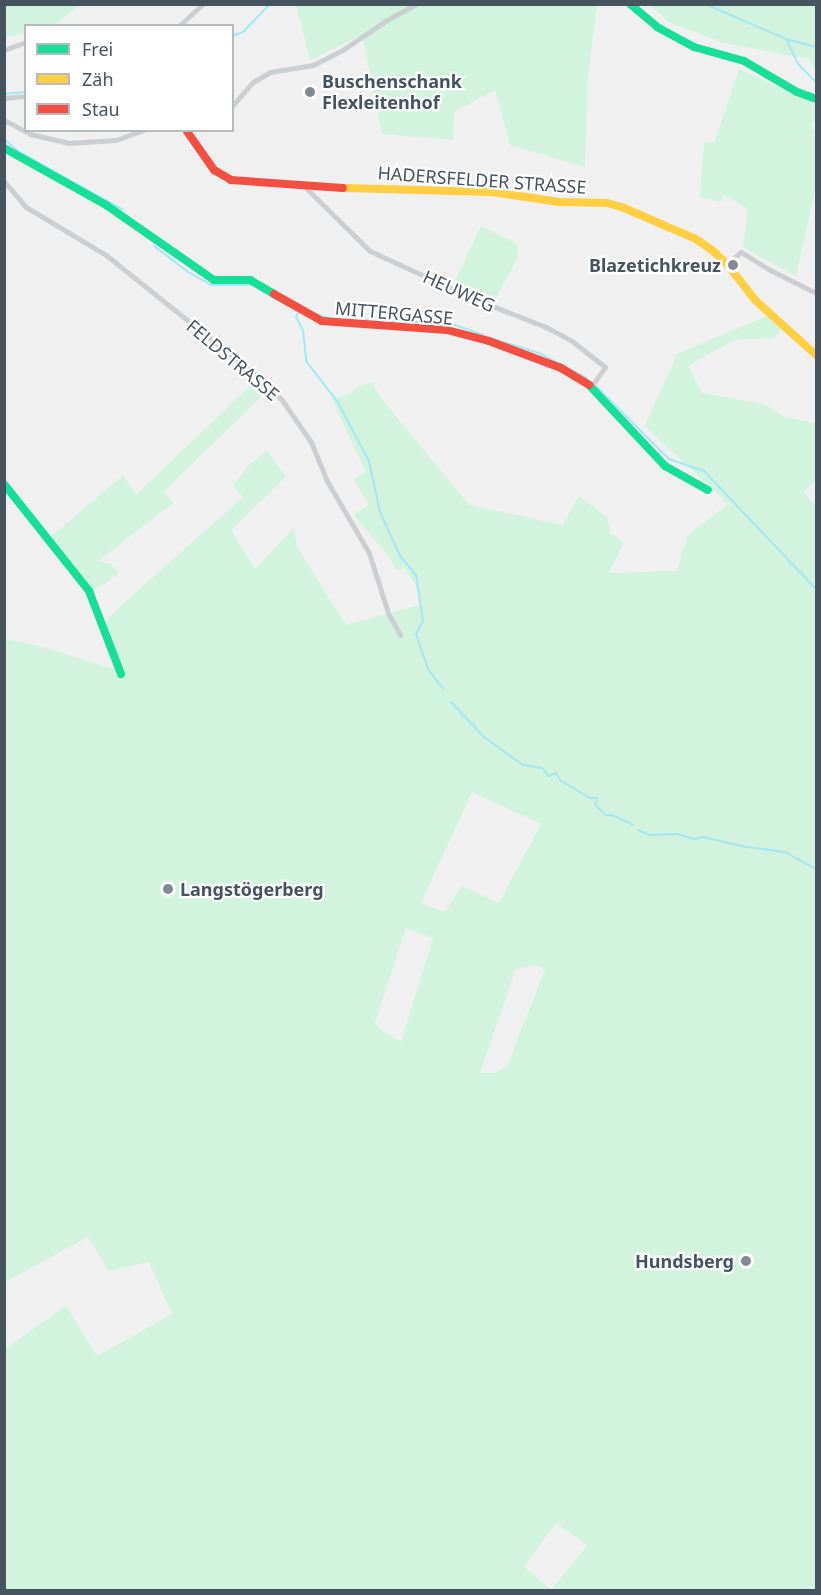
<!DOCTYPE html>
<html>
<head>
<meta charset="utf-8">
<style>
  body { margin:0 }
  #map { position:relative; width:821px; height:1595px; overflow:hidden; background:#f1f0f0; font-family:"Noto Sans",sans-serif }
  div>[style] { position:absolute }
  .green>* { inset:0; background:#d2f3dd }
  .stream>* { height:2px; margin:-1px; padding:0 1px; transform-origin:1px; border-radius:1px; background:#a3e8f5 }
  .street>* { height:5px; margin:-2.5px; padding:0 2.5px; transform-origin:2.5px; border-radius:2.5px; background:#cccfd1 }
  .fast>* { height:8px; margin:-4px; padding:0 4px; transform-origin:4px; border-radius:4px; background:#16e098 }
  .slow>* { height:8px; margin:-4px; padding:0 4px; transform-origin:4px; border-radius:4px; background:#ffcf43 }
  .jam>* { height:8px; margin:-4px; padding:0 4px; transform-origin:4px; border-radius:4px; background:#f24e42 }
  .dots>* { width:16px; height:16px; translate:-50% -50%; box-sizing:border-box; border:3px solid #fff; border-radius:50% }
  span { translate:-50% -50%; white-space:nowrap; text-align:center; line-height:1.15; -webkit-text-stroke:4.5px #fff; paint-order:stroke }
  .poi-label { font-size:18px; color:#45545f; font-weight:700 }
  .left { translate:0 -50%; text-align:left }
  .right { translate:-100% -50%; text-align:right }
  .street-label { font-size:18px; color:#45545f }
  .frame { position:absolute; inset:0; border:6px solid #45545f; pointer-events:none }
  .legend { position:absolute; left:24px; top:24px; width:210px; height:108px; box-sizing:border-box; background:#fff; border:2px solid #b5bbbf; margin:0; padding:8px 10px; list-style:none; font-size:18px; color:#45545f }
  .legend li { display:flex; align-items:center; gap:12px; height:30px }
  .legend b { width:30px; border:2px solid #b5bbbf }
</style>
</head>
<body>
<div id="map">
  <div class="green">
    <div style="clip-path:polygon(4px 5px,5px 4px,80px 5px,54px 25px,26px 26px,25px 33px,5px 38px)"></div>
    <div style="clip-path:polygon(296px 5px,597px 5px,588px 77px,585px 167px,510px 145px,495px 90px,454px 112px,453px 140px,382px 134px,362px 35px,310px 60px)"></div>
    <div style="clip-path:polygon(650px 5px,816px 5px,816px 71px,809px 59px,724px 43px,669px 22px)"></div>
    <div style="clip-path:polygon(739px 69px,816px 104px,816px 117px,811px 126px,816px 134px,816px 186px,796px 276px,743px 247px,748px 209px,724px 195px,726px 183px,722px 202px,700px 197px,704px 141px,714px 143px)"></div>
    <div style="clip-path:polygon(481px 226px,517px 244px,518px 257px,495px 299px,454px 283px)"></div>
    <div style="clip-path:polygon(evenodd,767px 316px,781px 329px,774px 338px,734px 340px,688px 366px,702px 393px,764px 404px,785px 417px,814px 423px,816px 421px,816px 480px,803px 492px,816px 506px,816px 1590px,5px 1590px,5px 1349px,66px 1306px,97px 1356px,172px 1314px,149px 1262px,109px 1271px,88px 1237px,5px 1282px,5px 639px,39px 646px,116px 670px,102px 627px,115px 611px,243px 497px,233px 485px,250px 464px,267px 450px,286px 477px,231px 530px,255px 569px,294px 528px,297px 547px,346px 625px,419px 605px,416px 585px,405px 568px,397px 570px,389px 557px,353px 514px,369px 505px,354px 479px,366px 472px,332px 399px,350px 394px,358px 387px,372px 382px,380px 397px,469px 505px,563px 525px,579px 496px,608px 518px,610px 533px,624px 543px,609px 573px,677px 571px,687px 536px,728px 504px,645px 426px,677px 354px,767px 316px,472px 792px,541px 824px,499px 903px,462px 886px,445px 912px,421px 903px,472px 792px,767px 316px,406px 928px,433px 938px,401px 1042px,382px 1031px,375px 1023px,406px 928px,767px 316px,536px 965px,545px 970px,507px 1066px,495px 1073px,480px 1073px,516px 969px,536px 965px,767px 316px,556px 1523px,587px 1545px,551px 1590px,524px 1567px,556px 1523px)"></div>
    <div style="clip-path:polygon(250px 386px,261px 397px,164px 491px,173px 503px,98px 561px,111px 564px,119px 573px,105px 584px,92px 589px,47px 540px,123px 475px,136px 495px)"></div>
  </div>
  <div class="stream">
    <div style="left:705px;top:4px;width:88px;rotate:23.4deg"></div>
    <div style="left:786px;top:39px;width:31px;rotate:15deg"></div>
    <div style="left:232px;top:36px;width:12px;rotate:-20deg"></div>
    <div style="left:243px;top:32px;width:39px;rotate:-46deg"></div>
    <div style="left:787px;top:41px;width:25px;rotate:64deg"></div>
    <div style="left:798px;top:64px;width:25px;rotate:45deg"></div>
    <div style="left:4px;top:94px;width:22px;rotate:-5deg"></div>
    <div style="left:4px;top:139px;width:18px;rotate:41deg"></div>
    <div style="left:18px;top:151px;width:120px;rotate:29.3deg"></div>
    <div style="left:154px;top:246px;width:43px;rotate:37.4deg"></div>
    <div style="left:188px;top:272px;width:26px;rotate:29deg"></div>
    <div style="left:211px;top:285px;width:41px"></div>
    <div style="left:262px;top:291px;width:30px;rotate:30deg"></div>
    <div style="left:299px;top:311px;width:7px;rotate:117deg"></div>
    <div style="left:296px;top:317px;width:15px;rotate:62deg"></div>
    <div style="left:303px;top:330px;width:31px;rotate:84deg"></div>
    <div style="left:306px;top:361px;width:51px;rotate:52.2deg"></div>
    <div style="left:337px;top:401px;width:68px;rotate:61.9deg"></div>
    <div style="left:369px;top:461px;width:52px;rotate:77.8deg"></div>
    <div style="left:380px;top:512px;width:48px;rotate:65.6deg"></div>
    <div style="left:400px;top:556px;width:25px;rotate:50deg"></div>
    <div style="left:416px;top:575px;width:47px;rotate:81.3deg"></div>
    <div style="left:423px;top:621px;width:15px;rotate:118deg"></div>
    <div style="left:416px;top:634px;width:37px;rotate:71deg"></div>
    <div style="left:428px;top:669px;width:25px;rotate:53deg"></div>
    <div style="left:318px;top:315px;width:12px;rotate:14deg"></div>
    <div style="left:366px;top:320px;width:9px;rotate:6deg"></div>
    <div style="left:375px;top:321px;width:8px;rotate:-23deg"></div>
    <div style="left:382px;top:318px;width:9px;rotate:18deg"></div>
    <div style="left:391px;top:321px;width:58px;rotate:2deg"></div>
    <div style="left:449px;top:323px;width:36px;rotate:19deg"></div>
    <div style="left:491px;top:338px;width:50px;rotate:17.4deg"></div>
    <div style="left:539px;top:353px;width:54px;rotate:27.5deg"></div>
    <div style="left:597px;top:387px;width:102px;rotate:45deg"></div>
    <div style="left:669px;top:459px;width:37px;rotate:19deg"></div>
    <div style="left:704px;top:471px;width:163px;rotate:46.5deg"></div>
    <div style="left:451px;top:702px;width:48px;rotate:46.7deg"></div>
    <div style="left:484px;top:737px;width:48px;rotate:35.7deg"></div>
    <div style="left:523px;top:765px;width:19px;rotate:9deg"></div>
    <div style="left:542px;top:768px;width:11px;rotate:49deg"></div>
    <div style="left:549px;top:776px;width:8px;rotate:-23deg"></div>
    <div style="left:556px;top:773px;width:8px;rotate:60deg"></div>
    <div style="left:560px;top:780px;width:35px;rotate:31deg"></div>
    <div style="left:590px;top:798px;width:7px"></div>
    <div style="left:597px;top:798px;width:7px;rotate:106deg"></div>
    <div style="left:595px;top:805px;width:15px;rotate:42deg"></div>
    <div style="left:606px;top:815px;width:6px"></div>
    <div style="left:612px;top:815px;width:23px;rotate:25deg"></div>
    <div style="left:638px;top:830px;width:13px;rotate:23deg"></div>
    <div style="left:650px;top:835px;width:27px;rotate:-2deg"></div>
    <div style="left:677px;top:834px;width:19px;rotate:16deg"></div>
    <div style="left:695px;top:839px;width:8px;rotate:-14deg"></div>
    <div style="left:703px;top:837px;width:39px;rotate:13deg"></div>
    <div style="left:741px;top:846px;width:44px;rotate:7.8deg"></div>
    <div style="left:785px;top:852px;width:35px;rotate:29deg"></div>
  </div>
  <div class="street">
    <div style="left:179px;top:26px;width:33px;rotate:-43deg"></div>
    <div style="left:4px;top:50px;width:23px;rotate:-20deg"></div>
    <div style="left:4px;top:98px;width:22px;rotate:-5deg"></div>
    <div style="left:232px;top:106px;width:32px;rotate:-49deg"></div>
    <div style="left:253px;top:82px;width:20px;rotate:-30deg"></div>
    <div style="left:270px;top:72px;width:44px;rotate:-9.2deg"></div>
    <div style="left:313px;top:65px;width:35px;rotate:-27deg"></div>
    <div style="left:344px;top:49px;width:52px;rotate:-34deg"></div>
    <div style="left:387px;top:20px;width:33px;rotate:-29deg"></div>
    <div style="left:4px;top:120px;width:30px;rotate:28deg"></div>
    <div style="left:30px;top:134px;width:40px;rotate:13deg"></div>
    <div style="left:69px;top:143px;width:47px;rotate:-3.7deg"></div>
    <div style="left:116px;top:140px;width:30px;rotate:-20deg"></div>
    <div style="left:4px;top:181px;width:34px;rotate:50deg"></div>
    <div style="left:26px;top:207px;width:93px;rotate:31deg"></div>
    <div style="left:106px;top:255px;width:200px;rotate:38.7deg"></div>
    <div style="left:262px;top:380px;width:28px;rotate:45deg"></div>
    <div style="left:282px;top:400px;width:51px;rotate:55.4deg"></div>
    <div style="left:311px;top:442px;width:42px;rotate:67.7deg"></div>
    <div style="left:327px;top:481px;width:83px;rotate:59.7deg"></div>
    <div style="left:369px;top:553px;width:63px;rotate:72.4deg"></div>
    <div style="left:388px;top:613px;width:25px;rotate:61deg"></div>
    <div style="left:305px;top:187px;width:91px;rotate:44.6deg"></div>
    <div style="left:370px;top:251px;width:112px;rotate:24.7deg"></div>
    <div style="left:472px;top:298px;width:79px;rotate:21.4deg"></div>
    <div style="left:546px;top:327px;width:30px;rotate:28deg"></div>
    <div style="left:572px;top:341px;width:42px;rotate:38.2deg"></div>
    <div style="left:605px;top:367px;width:24px;rotate:125deg"></div>
    <div style="left:727px;top:264px;width:18px;rotate:-41deg"></div>
    <div style="left:741px;top:252px;width:32px;rotate:32deg"></div>
    <div style="left:768px;top:269px;width:54px;rotate:26.6deg"></div>
  </div>
  <div class="fast">
    <div style="left:630px;top:4px;width:35px;rotate:40deg"></div>
    <div style="left:657px;top:27px;width:42px;rotate:28.4deg"></div>
    <div style="left:694px;top:47px;width:52px;rotate:15.6deg"></div>
    <div style="left:744px;top:61px;width:61px;rotate:30.3deg"></div>
    <div style="left:797px;top:92px;width:20px;rotate:20deg"></div>
    <div style="left:4px;top:148px;width:117px;rotate:29.2deg"></div>
    <div style="left:106px;top:205px;width:131px;rotate:34.8deg"></div>
    <div style="left:214px;top:280px;width:36px"></div>
    <div style="left:250px;top:280px;width:28px;rotate:30deg"></div>
    <div style="left:589px;top:385px;width:111px;rotate:46.8deg"></div>
    <div style="left:665px;top:466px;width:49px;rotate:29.2deg"></div>
    <div style="left:4px;top:484px;width:137px;rotate:51.5deg"></div>
    <div style="left:89px;top:591px;width:89px;rotate:68.9deg"></div>
  </div>
  <div class="slow">
    <div style="left:343px;top:188px;width:149px;rotate:1.5deg"></div>
    <div style="left:492px;top:192px;width:68px;rotate:8.5deg"></div>
    <div style="left:559px;top:202px;width:48px;rotate:1.2deg"></div>
    <div style="left:607px;top:203px;width:18px;rotate:16deg"></div>
    <div style="left:624px;top:208px;width:78px;rotate:23.3deg"></div>
    <div style="left:696px;top:239px;width:19px;rotate:35deg"></div>
    <div style="left:712px;top:250px;width:21px;rotate:43deg"></div>
    <div style="left:727px;top:264px;width:46px;rotate:52.1deg"></div>
    <div style="left:755px;top:300px;width:82px;rotate:42deg"></div>
  </div>
  <div class="jam">
    <div style="left:186px;top:130px;width:49px;rotate:55deg"></div>
    <div style="left:214px;top:170px;width:20px;rotate:30deg"></div>
    <div style="left:231px;top:180px;width:112px;rotate:4.1deg"></div>
    <div style="left:274px;top:294px;width:55px;rotate:29.4deg"></div>
    <div style="left:322px;top:321px;width:125px;rotate:4.1deg"></div>
    <div style="left:447px;top:330px;width:43px;rotate:14.7deg"></div>
    <div style="left:489px;top:341px;width:77px;rotate:20.6deg"></div>
    <div style="left:561px;top:368px;width:33px;rotate:31deg"></div>
  </div>
  <div class="dots">
    <div style="left:310px;top:92px;background:#818b92"></div>
    <div style="left:733px;top:265px;background:#818b92"></div>
    <div style="left:168px;top:889px;background:#818b92"></div>
    <div style="left:746px;top:1261px;background:#818b92"></div>
  </div>
  <div class="poi-label">
    <span class="left" style="left:322px;top:92px">Buschenschank<br>Flexleitenhof</span>
    <span class="right" style="left:721px;top:265px">Blazetichkreuz</span>
    <span class="left" style="left:180px;top:889px">Langstögerberg</span>
    <span class="right" style="left:734px;top:1261px">Hundsberg</span>
  </div>
  <div class="street-label">
    <span style="left:482px;top:180px;rotate:4deg">HADERSFELDER STRASSE</span>
    <span style="left:459px;top:291px;rotate:24deg">HEUWEG</span>
    <span style="left:394px;top:313px;rotate:5deg">MITTERGASSE</span>
    <span style="left:233px;top:360px;rotate:40deg">FELDSTRASSE</span>
  </div>
  <div class="frame"></div>
  <ul class="legend">
  <li><b style="height:8px;background:#16e098"></b>Frei</li>
  <li><b style="height:8px;background:#ffcf43"></b>Zäh</li>
  <li><b style="height:8px;background:#f24e42"></b>Stau</li>
  </ul>
</div>
</body>
</html>
